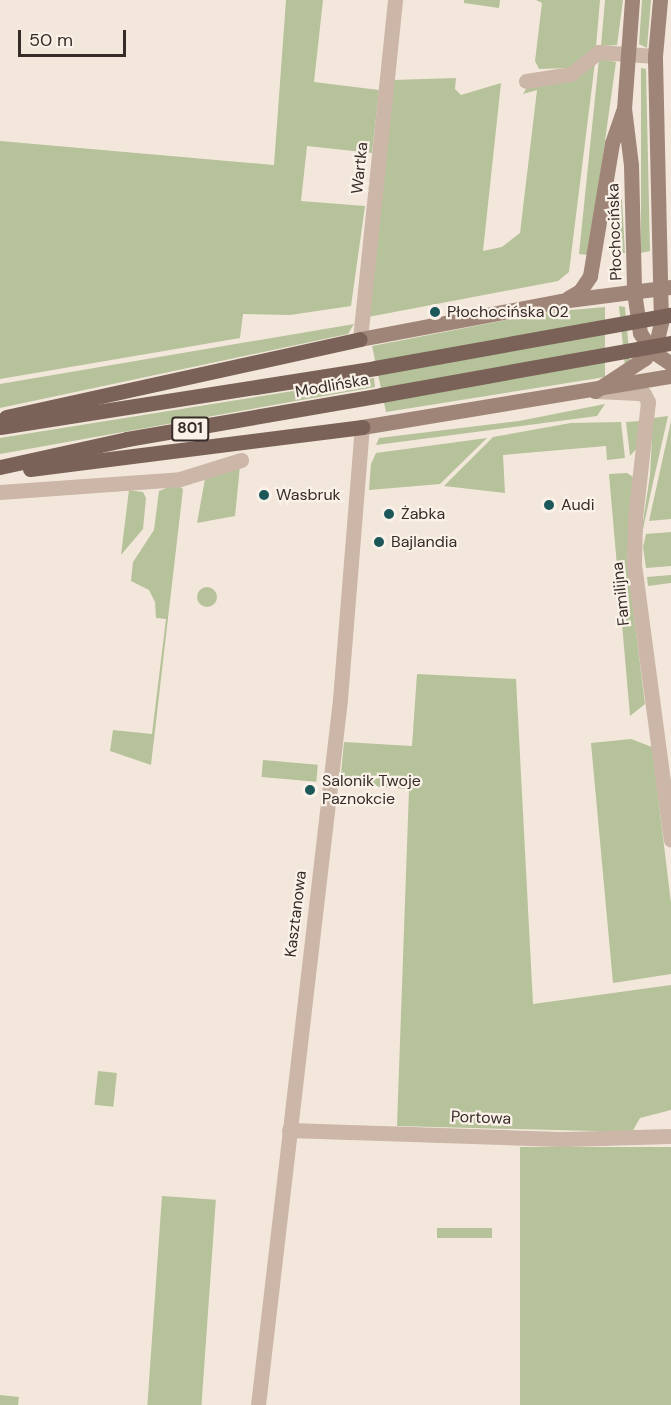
<!DOCTYPE html>
<html>
<head>
<meta charset="utf-8">
<style>
  body { margin:0 }
  #map { position:relative; width:671px; height:1405px; overflow:hidden; background:#f3e7db; font-family:"DM Sans",sans-serif }
  div>[style] { position:absolute }
  .green>* { inset:0; background:#b6c29a; transform-origin:0 0 }
  .round { border-radius:50% }
  .street>* { height:15px; margin:-7.5px; padding:0 7.5px; transform-origin:7.5px; border-radius:7.5px; background:#cbb6a7 }
  .secondary>* { height:15px; margin:-7.5px; padding:0 7.5px; transform-origin:7.5px; border-radius:7.5px; background:#9f8578 }
  .primary>* { height:15px; margin:-7.5px; padding:0 7.5px; transform-origin:7.5px; border-radius:7.5px; background:#7a6258 }
  .primary-bridge>* { height:15px; margin:-7.5px; padding:0 7.5px; transform-origin:7.5px; border-radius:7.5px; background:#7a6258 }
  .dots>* { width:16px; height:16px; translate:-50% -50%; box-sizing:border-box; border:3px solid #faf1e8; border-radius:50% }
  span { translate:-50% -50%; white-space:nowrap; text-align:center; line-height:1.15; -webkit-text-stroke:4.5px #faf1e8; paint-order:stroke }
  .shield-label span { padding:2px 4px; background:#faf1e8; border:2px solid; border-radius:4px; -webkit-text-stroke-width:0 }
  .shield-label { font-size:15px; color:#372c28; font-weight:700 }
  .street-label { font-size:16px; color:#372c28 }
  .poi-label { font-size:16px; color:#372c28 }
  .left { translate:0 -50%; text-align:left }
  .scale { position:absolute; left:18px; top:30px; width:108px; height:27px; box-sizing:border-box; border:3px solid #372c28; border-top:0; padding-left:8px; font-size:18px; line-height:21px; white-space:nowrap; color:#372c28; -webkit-text-stroke:4px #faf1e8; paint-order:stroke }
</style>
</head>
<body>
<div id="map">
  <div class="green">
    <div style="clip-path:polygon(286px 0,323px 0,314px 82px,379px 90px,372px 153px,307px 146px,301px 201px,365px 206px,351px 306px,290px 315px,243px 314px,240px 338px,0 379px,0 141px,274px 165px)"></div>
    <div style="clip-path:polygon(464px 0,500px 0,499px 8px,464px 3px)"></div>
    <div style="clip-path:polygon(536px 0,600px 0,596px 47px,568px 68px,539px 69px,535px 61px,542px 3px)"></div>
    <div style="clip-path:polygon(605px 0,623px 0,617px 45px,601px 46px)"></div>
    <div style="clip-path:polygon(642px 0,651px 0,647px 48px,639px 44px)"></div>
    <div style="clip-path:polygon(599px 59px,616px 62px,589px 255px,579px 254px)"></div>
    <div style="clip-path:polygon(595px 62px,569px 272px,558px 281px,368px 317px,393px 80px,456px 78px,455px 89px,461px 95px,501px 83px,483px 251px,502px 247px,520px 233px,537px 90px,523px 94px,526px 89px,528px 85px,574px 80px)"></div>
    <div style="clip-path:polygon(641px 68px,646px 69px,650px 251px,641px 253px)"></div>
    <div style="clip-path:polygon(622px 199px,625px 253px,612px 254px,621px 200px)"></div>
    <div style="clip-path:polygon(619px 306px,625px 307px,630px 362px,625px 367px)"></div>
    <div style="clip-path:polygon(605px 307px,605px 377px,386px 412px,372px 346px,548px 312px)"></div>
    <div style="clip-path:polygon(354px 324px,348px 334px,0 408px,0 384px)"></div>
    <div style="clip-path:polygon(374px 378px,375px 387px,0 454px,0 438px)"></div>
    <div style="clip-path:polygon(605px 404px,597px 416px,376px 445px,379px 438px,519px 421px)"></div>
    <div style="clip-path:polygon(668px 416px,652px 487px,639px 548px,650px 475px,653px 418px)"></div>
    <div style="clip-path:polygon(640px 421px,638px 447px,630px 456px,626px 422px)"></div>
    <div style="clip-path:polygon(671px 421px,671px 519px,649px 521px)"></div>
    <div style="clip-path:polygon(621px 422px,625px 458px,607px 460px,606px 446px,503px 455px,505px 493px,444px 486px,493px 437px,571px 423px)"></div>
    <div style="clip-path:polygon(487px 438px,440px 484px,369px 490px,371px 464px,376px 453px)"></div>
    <div style="clip-path:polygon(240px 466px,235px 516px,197px 523px,205px 479px)"></div>
    <div style="clip-path:polygon(627px 473px,638px 480px,627px 559px,645px 704px,630px 716px,609px 474px)"></div>
    <div style="clip-path:polygon(176px 484px,183px 489px,151px 765px,110px 751px,113px 730px,152px 734px,166px 619px,156px 618px,155px 602px,149px 590px,131px 581px,133px 562px,154px 530px,159px 491px)"></div>
    <div style="clip-path:polygon(129px 490px,143px 492px,146px 498px,143px 529px,121px 555px)"></div>
    <div style="clip-path:polygon(671px 532px,671px 566px,646px 568px,643px 547px,646px 534px)"></div>
    <div style="clip-path:polygon(671px 575px,671px 583px,648px 586px,647px 577px)"></div>
    <div class="round" style="left:197px;top:587px;width:20px;height:20px"></div>
    <div style="clip-path:polygon(417px 674px,516px 679px,533px 1004px,671px 985px,671px 1110px,640px 1118px,632px 1132px,397px 1126px,409px 789px,340px 784px,344px 742px,412px 746px)"></div>
    <div style="clip-path:polygon(631px 739px,652px 747px,671px 903px,671px 974px,613px 983px,591px 743px)"></div>
    <div style="left:263px;top:760px;width:55px;height:17px;rotate:5deg"></div>
    <div style="left:98px;top:1071px;width:19px;height:34px;rotate:6deg"></div>
    <div style="left:520px;top:1147px;width:151px;height:258px"></div>
    <div style="left:162px;top:1196px;width:54px;height:210px;rotate:4deg"></div>
    <div style="left:437px;top:1228px;width:55px;height:10px"></div>
    <div style="clip-path:polygon(0 1395px,19px 1397px,18px 1405px,0 1405px)"></div>
  </div>
  <div class="street">
    <div style="left:526px;top:81px;width:46px;rotate:-8.8deg"></div>
    <div style="left:571px;top:74px;width:35px;rotate:-39deg"></div>
    <div style="left:598px;top:52px;width:57px;rotate:4deg"></div>
    <div style="left:360px;top:339px;width:341px;rotate:-84.1deg"></div>
    <div style="left:595px;top:391px;width:43px;rotate:2.7deg"></div>
    <div style="left:638px;top:393px;width:6px;rotate:9deg"></div>
    <div style="left:644px;top:394px;width:9px;rotate:63deg"></div>
    <div style="left:648px;top:402px;width:117px;rotate:96.4deg"></div>
    <div style="left:635px;top:518px;width:46px;rotate:91.2deg"></div>
    <div style="left:634px;top:564px;width:278px;rotate:82.4deg"></div>
    <div style="left:0;top:492px;width:180px;rotate:-4.1deg"></div>
    <div style="left:180px;top:479px;width:64px;rotate:-17.3deg"></div>
    <div style="left:289px;top:1130px;width:277px;rotate:1.9deg"></div>
    <div style="left:566px;top:1139px;width:105px;rotate:-1.6deg"></div>
    <div style="left:258px;top:1405px;width:711px;rotate:-83.37deg"></div>
    <div style="left:340px;top:699px;width:273px;rotate:-85.4deg"></div>
  </div>
  <div class="secondary">
    <div style="left:632px;top:0;width:108px;rotate:94.2deg"></div>
    <div style="left:624px;top:108px;width:57px;rotate:83deg"></div>
    <div style="left:631px;top:165px;width:126px;rotate:88.6deg"></div>
    <div style="left:634px;top:291px;width:42px;rotate:81.9deg"></div>
    <div style="left:640px;top:333px;width:22px;rotate:56deg"></div>
    <div style="left:652px;top:351px;width:23px;rotate:34deg"></div>
    <div style="left:568px;top:298px;width:14px;rotate:-30deg"></div>
    <div style="left:580px;top:291px;width:18px;rotate:-56deg"></div>
    <div style="left:590px;top:276px;width:135px;rotate:-80.6deg"></div>
    <div style="left:612px;top:143px;width:34px;rotate:-71deg"></div>
    <div style="left:360px;top:339px;width:205px;rotate:-10.7deg"></div>
    <div style="left:561px;top:301px;width:111px;rotate:-7.3deg"></div>
    <div style="left:595px;top:391px;width:60px;rotate:-33.4deg"></div>
    <div style="left:645px;top:358px;width:22px;rotate:-56deg"></div>
    <div style="left:657px;top:340px;width:17px;rotate:-77deg"></div>
    <div style="left:661px;top:323px;width:267px;rotate:-91.3deg"></div>
    <div style="left:655px;top:56px;width:56px;rotate:-84.9deg"></div>
    <div style="left:362px;top:427px;width:313px;rotate:-9.4deg"></div>
  </div>
  <div class="primary">
    <div style="left:6px;top:417px;width:362px;rotate:-12.4deg"></div>
    <div style="left:0;top:427px;width:380px;rotate:-8.9deg"></div>
    <div style="left:0;top:467px;width:130px;rotate:-12.4deg"></div>
    <div style="left:127px;top:439px;width:258px;rotate:-9.8deg"></div>
    <div style="left:30px;top:469px;width:335px;rotate:-7.2deg"></div>
  </div>
  <div class="primary-bridge">
    <div style="left:375px;top:368px;width:301px;rotate:-10.2deg"></div>
    <div style="left:381px;top:395px;width:295px;rotate:-10.2deg"></div>
  </div>
  <div class="dots">
    <div style="left:435px;top:312px;background:#1c585a"></div>
    <div style="left:264px;top:495px;background:#1c585a"></div>
    <div style="left:549px;top:505px;background:#1c585a"></div>
    <div style="left:389px;top:514px;background:#1c585a"></div>
    <div style="left:379px;top:542px;background:#1c585a"></div>
    <div style="left:310px;top:790px;background:#1c585a"></div>
  </div>
  <div class="shield-label">
    <span style="left:190px;top:429px">801</span>
  </div>
  <div class="street-label">
    <span style="left:360px;top:168px;rotate:-84deg">Wartka</span>
    <span style="left:615px;top:232px;rotate:-92deg">Płochocińska</span>
    <span style="left:332px;top:386px;rotate:-10deg">Modlińska</span>
    <span style="left:621px;top:594px;rotate:-96deg">Familijna</span>
    <span style="left:296px;top:914px;rotate:-83deg">Kasztanowa</span>
    <span style="left:481px;top:1118px;rotate:2deg">Portowa</span>
  </div>
  <div class="poi-label">
    <span class="left" style="left:447px;top:312px">Płochocińska 02</span>
    <span class="left" style="left:276px;top:495px">Wasbruk</span>
    <span class="left" style="left:561px;top:505px">Audi</span>
    <span class="left" style="left:401px;top:514px">Żabka</span>
    <span class="left" style="left:391px;top:542px">Bajlandia</span>
    <span class="left" style="left:322px;top:790px">Salonik Twoje<br>Paznokcie</span>
  </div>
  <div class="scale">50 m</div>
</div>
</body>
</html>
